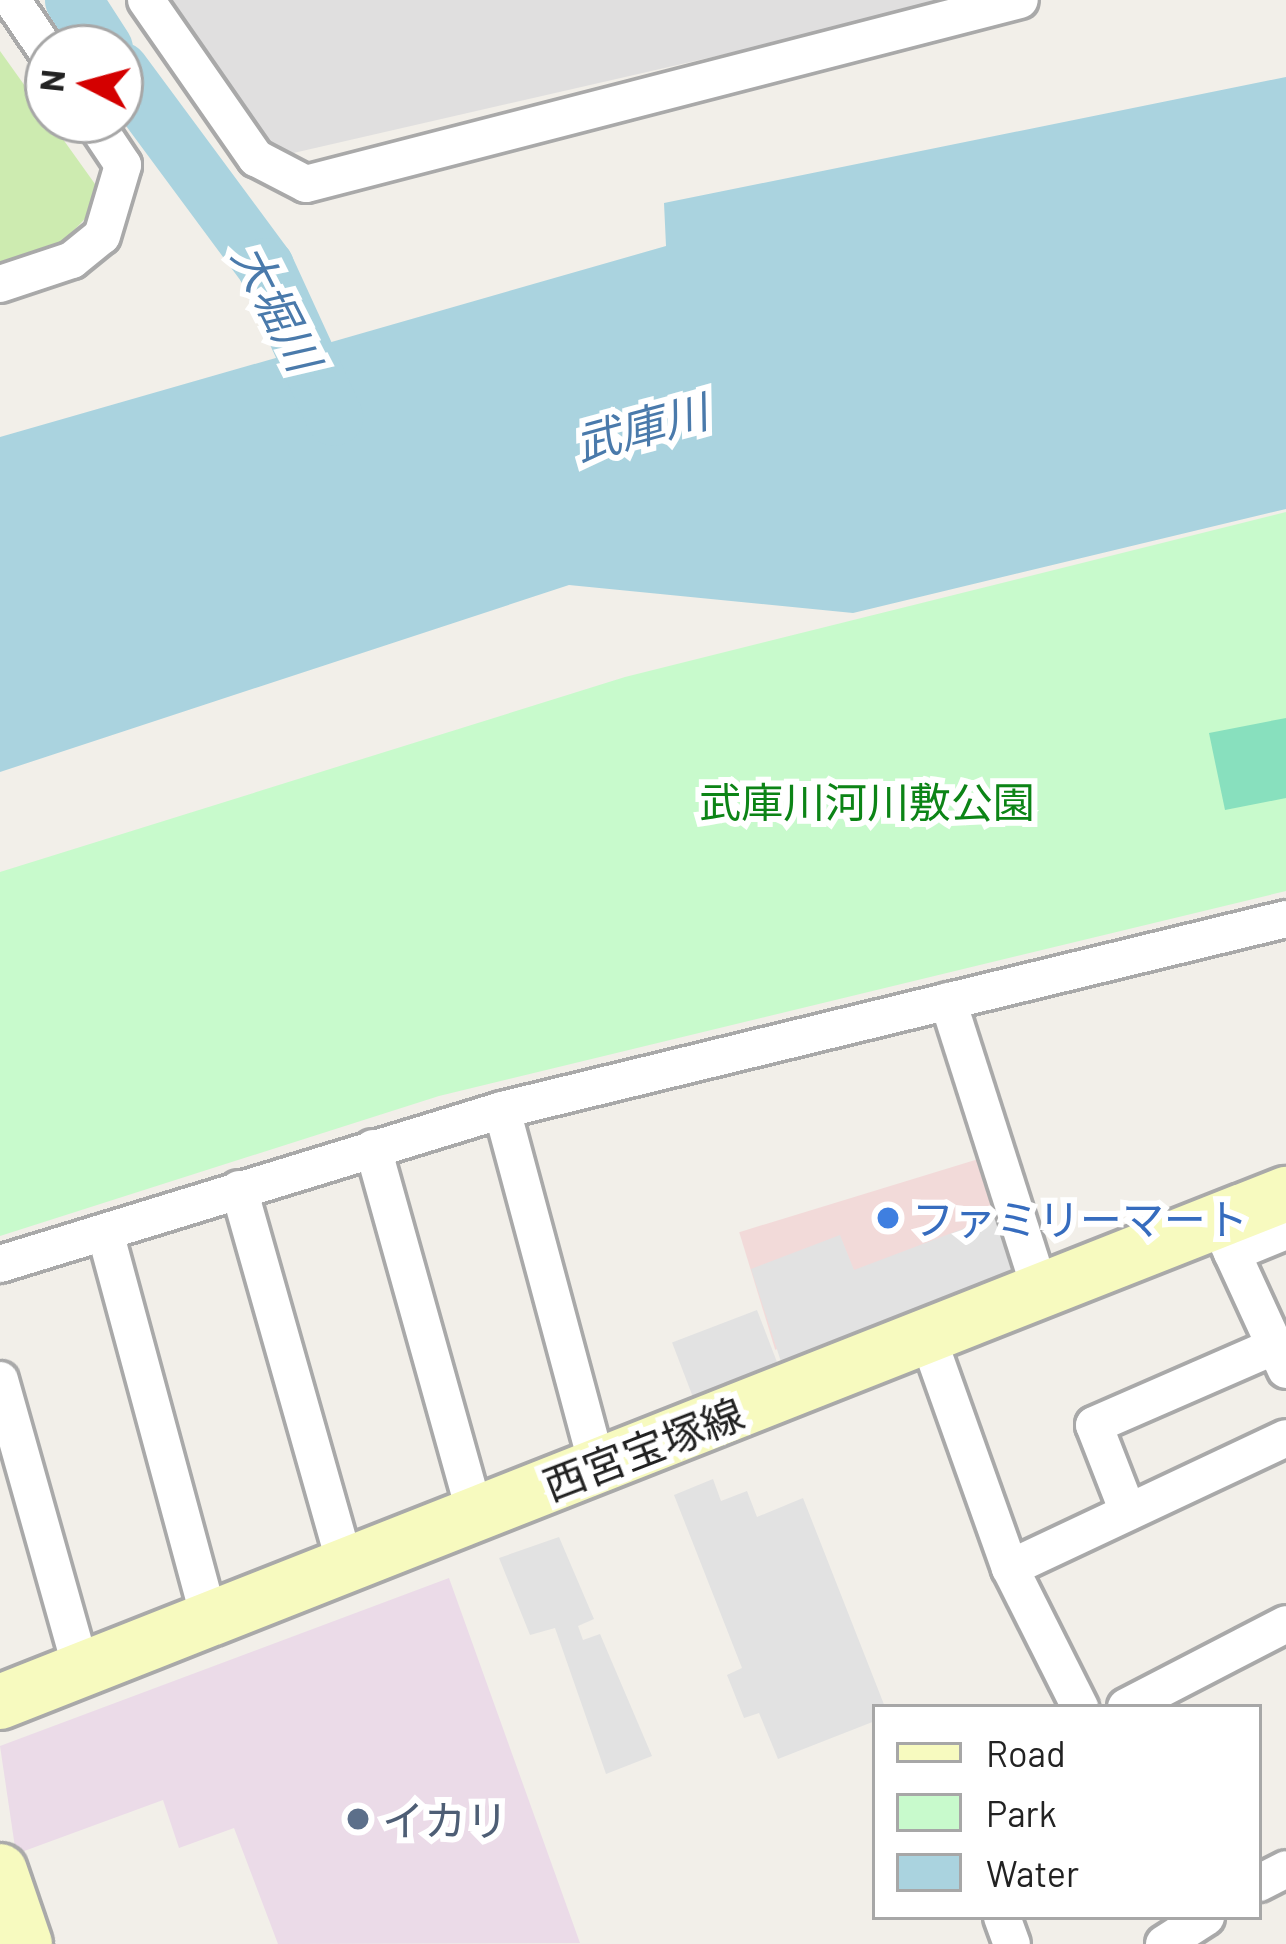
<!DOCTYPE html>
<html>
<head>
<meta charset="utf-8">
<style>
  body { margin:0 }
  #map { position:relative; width:1286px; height:1944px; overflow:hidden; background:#f2efe9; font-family:Barlow,"Noto Sans JP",sans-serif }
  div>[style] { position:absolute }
  .residential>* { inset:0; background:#e0dfdf }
  .commercial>* { inset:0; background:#f2dad9; transform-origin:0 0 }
  .industrial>* { inset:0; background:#ebdbe8 }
  .grass>* { inset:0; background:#cdebb0 }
  .park>* { inset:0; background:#c8facc }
  .pitch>* { inset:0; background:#88e0be }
  .parking>* { inset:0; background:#e2e2e2; transform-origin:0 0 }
  .water>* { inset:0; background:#aad3df }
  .river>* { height:57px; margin:-28.5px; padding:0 28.5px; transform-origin:28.5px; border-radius:28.5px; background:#aad3df }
  .roads { filter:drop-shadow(3px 0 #a9a9a9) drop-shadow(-3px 0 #a9a9a9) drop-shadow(0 3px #a9a9a9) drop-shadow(0 -3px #a9a9a9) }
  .street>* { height:36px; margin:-18px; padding:0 18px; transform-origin:18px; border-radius:18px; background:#fff }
  .secondary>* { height:54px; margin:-27px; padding:0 27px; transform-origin:27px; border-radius:27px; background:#f7fabf }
  .dots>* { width:33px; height:33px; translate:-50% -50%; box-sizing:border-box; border:6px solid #fff; border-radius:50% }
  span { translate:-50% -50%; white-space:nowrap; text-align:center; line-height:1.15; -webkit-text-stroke:12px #fff; paint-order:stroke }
  .park-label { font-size:42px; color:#0c8416 }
  .shop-label { font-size:42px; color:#366cbe }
  .left { translate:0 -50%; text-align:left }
  .street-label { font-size:42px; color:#222 }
  .service-label { font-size:42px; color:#4e5e75 }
  .water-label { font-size:45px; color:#4a7aab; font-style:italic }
  .legend { position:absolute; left:872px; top:1704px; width:390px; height:216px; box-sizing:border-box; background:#fff; border:3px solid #a7a7a7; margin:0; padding:15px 21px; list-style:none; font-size:36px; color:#222 }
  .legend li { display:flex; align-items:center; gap:24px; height:60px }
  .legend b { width:60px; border:3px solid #a7a7a7 }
  .north { position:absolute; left:24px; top:24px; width:120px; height:120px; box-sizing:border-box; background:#fff; border:3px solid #a7a7a7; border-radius:50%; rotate:276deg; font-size:33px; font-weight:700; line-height:48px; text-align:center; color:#222 }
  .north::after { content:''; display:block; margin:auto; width:42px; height:54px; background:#d40000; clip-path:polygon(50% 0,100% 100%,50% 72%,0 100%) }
</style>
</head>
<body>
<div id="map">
  <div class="residential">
    <div style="clip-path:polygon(163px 0,961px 0,276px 157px)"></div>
  </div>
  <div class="commercial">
    <div style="left:985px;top:1157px;width:123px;height:257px;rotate:73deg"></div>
  </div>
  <div class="industrial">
    <div style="clip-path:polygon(449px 1578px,580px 1943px,278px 1944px,234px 1828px,179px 1848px,163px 1800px,16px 1854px,0 1746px)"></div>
  </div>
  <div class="grass">
    <div style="clip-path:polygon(0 51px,105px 198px,57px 248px,0 263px)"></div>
  </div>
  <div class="park">
    <div style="clip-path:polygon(1286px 512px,1286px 891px,439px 1096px,0 1236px,0 872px,625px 677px)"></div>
  </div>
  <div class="pitch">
    <div style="clip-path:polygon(1286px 718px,1286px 798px,1225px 810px,1209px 733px)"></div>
  </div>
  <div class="parking">
    <div style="clip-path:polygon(1002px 1214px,1020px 1275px,783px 1368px,751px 1269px,840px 1235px,854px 1270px)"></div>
    <div style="left:757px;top:1310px;width:66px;height:91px;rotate:69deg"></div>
    <div style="clip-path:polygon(713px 1479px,721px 1501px,747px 1491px,757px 1517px,803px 1498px,885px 1707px,875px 1721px,778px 1759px,759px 1713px,744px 1718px,727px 1675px,742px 1668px,674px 1495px)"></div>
    <div style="clip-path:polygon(559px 1537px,594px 1619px,578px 1626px,583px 1640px,600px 1634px,652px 1756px,606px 1774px,555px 1628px,530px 1635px,499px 1558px)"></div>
  </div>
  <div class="water">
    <div style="clip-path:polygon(1286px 77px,1286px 509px,853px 613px,569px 585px,0 772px,0 437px,666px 246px,664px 203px)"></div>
  </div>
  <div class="river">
    <div style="left:73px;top:0;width:57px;rotate:57.1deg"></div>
    <div style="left:120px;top:70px;width:244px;rotate:53.5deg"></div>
    <div style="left:265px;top:266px;width:166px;rotate:65.4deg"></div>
  </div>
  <div class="roads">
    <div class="street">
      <div style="left:12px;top:0;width:64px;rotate:55.8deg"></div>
      <div style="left:146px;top:0;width:193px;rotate:55.2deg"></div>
      <div style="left:256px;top:158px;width:56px;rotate:27.5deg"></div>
      <div style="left:306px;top:184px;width:737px;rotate:-14.45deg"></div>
      <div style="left:0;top:284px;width:76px;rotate:-18.4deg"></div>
      <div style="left:72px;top:260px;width:38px;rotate:-39deg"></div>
      <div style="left:102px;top:236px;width:74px;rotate:-73.5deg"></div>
      <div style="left:123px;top:165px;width:54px;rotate:-123.7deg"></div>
      <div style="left:948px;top:1001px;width:305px;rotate:72.3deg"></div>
      <div style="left:502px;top:1110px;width:367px;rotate:75deg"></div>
      <div style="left:373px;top:1148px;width:379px;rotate:74.4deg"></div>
      <div style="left:239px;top:1189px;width:389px;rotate:74.2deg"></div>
      <div style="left:1217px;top:1220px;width:165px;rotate:65.3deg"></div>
      <div style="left:105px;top:1232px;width:400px;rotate:74.9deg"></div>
      <div style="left:1232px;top:1253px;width:58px;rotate:-22.2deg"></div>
      <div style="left:0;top:1264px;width:525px;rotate:-17.05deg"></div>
      <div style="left:502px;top:1110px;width:807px;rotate:-13.69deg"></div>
      <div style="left:929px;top:1341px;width:241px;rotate:70.4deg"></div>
      <div style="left:1010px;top:1568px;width:156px;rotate:63.3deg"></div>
      <div style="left:0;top:1380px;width:300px;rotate:74.3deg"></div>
      <div style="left:1128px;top:1512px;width:93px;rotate:-111.3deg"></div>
      <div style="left:1094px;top:1425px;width:197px;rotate:-23.6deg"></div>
      <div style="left:1010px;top:1568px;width:305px;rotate:-25.2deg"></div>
      <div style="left:1126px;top:1707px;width:180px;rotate:-27.4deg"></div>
      <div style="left:1259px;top:1883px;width:30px;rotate:-27deg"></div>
      <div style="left:1002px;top:1917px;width:29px;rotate:70deg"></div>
      <div style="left:1164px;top:1944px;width:50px;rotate:-32.7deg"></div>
    </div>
    <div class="secondary">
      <div style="left:0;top:1702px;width:1383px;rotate:-21.56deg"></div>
      <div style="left:0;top:1871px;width:77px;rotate:71.1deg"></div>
    </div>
  </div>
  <div class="dots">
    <div style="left:888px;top:1218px;background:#3f7fe0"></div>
    <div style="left:358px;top:1819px;background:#5c6f8a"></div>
  </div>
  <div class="park-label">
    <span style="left:867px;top:801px">武庫川河川敷公園</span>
  </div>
  <div class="shop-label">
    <span class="left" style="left:912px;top:1218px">ファミリーマート</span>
  </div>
  <div class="street-label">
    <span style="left:643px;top:1448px;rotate:-21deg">西宮宝塚線</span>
  </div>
  <div class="service-label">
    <span class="left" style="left:382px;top:1819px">イカリ</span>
  </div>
  <div class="water-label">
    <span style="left:277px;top:307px;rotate:63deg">大堀川</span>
    <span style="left:641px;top:427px;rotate:-15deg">武庫川</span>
  </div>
  <ul class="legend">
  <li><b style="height:15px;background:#f7fabf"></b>Road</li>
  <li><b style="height:33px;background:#c8facc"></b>Park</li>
  <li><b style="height:33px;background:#aad3df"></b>Water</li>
  </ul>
  <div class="north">N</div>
</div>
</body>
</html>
